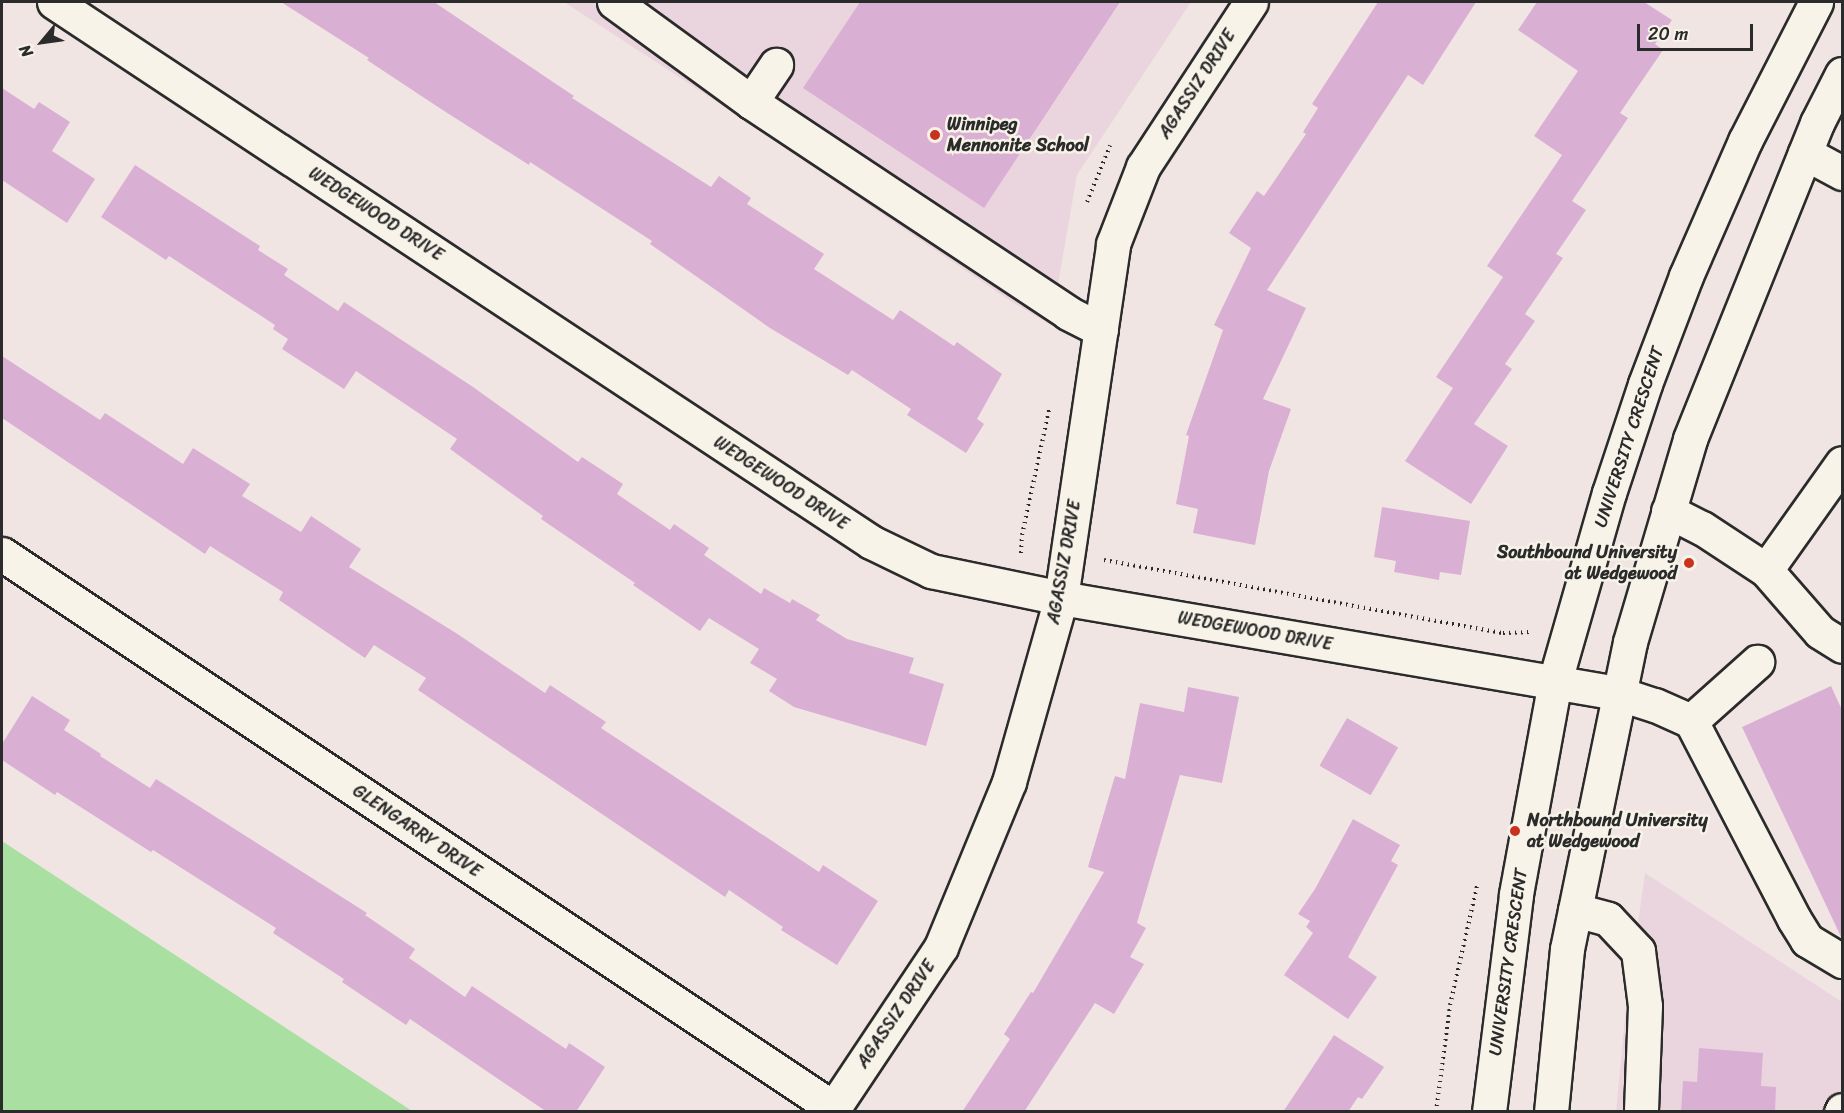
<!DOCTYPE html>
<html>
<head>
<meta charset="utf-8">
<style>
  body { margin:0 }
  #map { position:relative; width:1844px; height:1113px; overflow:hidden; background:#f1e5e4; font-family:Sriracha,sans-serif }
  div>[style] { position:absolute }
  .built>* { inset:0; background:#ead5df }
  .green>* { inset:0; background:#aadfa2 }
  .building>* { inset:0; background:#daafd4; transform-origin:0 0 }
  .path>* { height:4px; margin-top:-2px; transform-origin:0; background:repeating-linear-gradient(90deg,#2b2b2b 0 1.5px,transparent 0 6px) }
  .roads { filter:drop-shadow(2px 0 #2b2b2b) drop-shadow(-2px 0 #2b2b2b) drop-shadow(0 2px #2b2b2b) drop-shadow(0 -2px #2b2b2b) }
  .minor>* { height:33px; margin:-16.5px; padding:0 16.5px; transform-origin:16.5px; border-radius:16.5px; background:#f7f3e8 }
  .major>* { height:33px; margin:-16.5px; padding:0 16.5px; transform-origin:16.5px; border-radius:16.5px; background:#f7f3e8 }
  .dots>* { width:16px; height:16px; translate:-50% -50%; box-sizing:border-box; border:3px solid #f7f3e8; border-radius:50% }
  span { translate:-50% -50%; white-space:nowrap; text-align:center; line-height:1.15; -webkit-text-stroke:5px #f7f3e8; paint-order:stroke }
  .street-label { font-size:18px; color:#2b2b2b }
  .poi-label { font-size:18px; color:#2b2b2b; font-weight:700 }
  .left { translate:0 -50%; text-align:left }
  .right { translate:-100% -50%; text-align:right }
  .frame { position:absolute; inset:0; border:3px solid #2b2b2b; pointer-events:none }
  .north { position:absolute; left:12px; top:12px; width:60px; height:60px; -webkit-text-stroke:4px #f7f3e8; paint-order:stroke; rotate:241deg; font-size:16px; font-weight:700; line-height:24px; text-align:center; color:#2b2b2b }
  .north::after { content:''; display:block; margin:auto; width:21px; height:27px; background:#2b2b2b; clip-path:polygon(50% 0,100% 100%,50% 72%,0 100%) }
  .scale { position:absolute; left:1637px; top:24px; width:116px; height:27px; box-sizing:border-box; border:3px solid #2b2b2b; border-top:0; padding-left:8px; font-size:18px; line-height:21px; white-space:nowrap; color:#2b2b2b; -webkit-text-stroke:4px #f7f3e8; paint-order:stroke }
</style>
</head>
<body>
<div id="map">
  <div class="built">
    <div style="clip-path:polygon(564px 2px,1191px 2px,1077px 175px,1051px 325px,1012px 302px,708px 96px)"></div>
    <div style="clip-path:polygon(1645px 873px,1842px 1002px,1842px 1111px,1616px 1112px,1626px 1008px)"></div>
  </div>
  <div class="green">
    <div style="clip-path:polygon(2px 841px,412px 1111px,2px 1111px)"></div>
  </div>
  <div class="building">
    <div style="clip-path:polygon(281px 2px,434px 2px,574px 96px,572px 98px,711px 187px,719px 176px,751px 198px,747px 204px,824px 254px,814px 269px,893px 320px,900px 310px,954px 346px,957px 342px,1002px 374px,977px 419px,984px 424px,966px 453px,907px 415px,911px 409px,852px 370px,848px 375px,770px 328px,650px 244px,652px 241px,530px 162px,529px 165px,438px 107px,367px 60px,369px 58px)"></div>
    <div style="clip-path:polygon(860px 2px,1120px 2px,984px 208px,803px 88px)"></div>
    <div style="clip-path:polygon(1378px 2px,1476px 2px,1423px 85px,1408px 75px,1267px 290px,1306px 308px,1263px 399px,1291px 409px,1269px 471px,1255px 545px,1193px 533px,1198px 509px,1176px 504px,1189px 436px,1186px 435px,1223px 330px,1214px 325px,1251px 248px,1229px 233px,1257px 191px,1264px 196px,1306px 134px,1303px 132px,1318px 108px,1312px 104px)"></div>
    <div style="clip-path:polygon(1537px 2px,1644px 2px,1672px 20px,1655px 44px,1663px 50px,1620px 113px,1628px 118px,1572px 201px,1586px 210px,1556px 254px,1563px 258px,1525px 314px,1535px 321px,1505px 364px,1512px 369px,1474px 424px,1508px 446px,1471px 504px,1405px 461px,1453px 388px,1436px 377px,1503px 277px,1487px 266px,1562px 155px,1534px 136px,1578px 71px,1518px 30px)"></div>
    <div style="clip-path:polygon(2px 88px,34px 109px,39px 102px,70px 122px,52px 151px,95px 179px,67px 223px,2px 180px)"></div>
    <div style="clip-path:polygon(135px 165px,260px 246px,258px 250px,288px 269px,284px 275px,338px 311px,344px 302px,473px 387px,578px 462px,582px 457px,623px 484px,617px 494px,670px 530px,674px 524px,709px 548px,704px 555px,761px 594px,764px 588px,790px 603px,792px 599px,820px 615px,816px 620px,847px 639px,914px 658px,909px 673px,944px 684px,926px 746px,794px 707px,769px 691px,777px 679px,750px 663px,759px 649px,709px 618px,700px 631px,633px 585px,635px 583px,541px 519px,543px 516px,450px 449px,457px 439px,356px 371px,344px 389px,282px 349px,288px 339px,273px 329px,275px 325px,169px 256px,166px 260px,101px 217px)"></div>
    <div style="clip-path:polygon(2px 356px,100px 420px,105px 413px,183px 464px,193px 448px,250px 484px,242px 496px,301px 532px,311px 516px,361px 549px,349px 567px,456px 633px,545px 693px,550px 685px,606px 722px,601px 728px,819px 872px,823px 865px,878px 901px,837px 965px,781px 930px,783px 927px,729px 890px,725px 897px,418px 690px,426px 678px,374px 645px,365px 658px,279px 600px,283px 592px,210px 546px,205px 554px,2px 418px)"></div>
    <div style="clip-path:polygon(1382px 507px,1470px 521px,1461px 575px,1440px 572px,1439px 580px,1394px 572px,1396px 561px,1374px 557px)"></div>
    <div style="clip-path:polygon(1831px 686px,1842px 710px,1842px 939px,1742px 727px)"></div>
    <div style="clip-path:polygon(1188px 687px,1239px 697px,1222px 783px,1180px 775px,1137px 923px,1146px 928px,1130px 957px,1144px 964px,1114px 1014px,1095px 1003px,1024px 1112px,962px 1112px,1010px 1039px,1004px 1034px,1031px 992px,1033px 993px,1104px 872px,1088px 867px,1115px 776px,1125px 779px,1140px 703px,1184px 712px)"></div>
    <div style="clip-path:polygon(32px 696px,70px 720px,64px 730px,101px 754px,100px 756px,150px 788px,156px 779px,367px 913px,365px 915px,415px 949px,409px 958px,465px 997px,472px 986px,566px 1049px,569px 1043px,605px 1067px,576px 1112px,547px 1112px,410px 1019px,406px 1025px,342px 982px,344px 979px,273px 933px,276px 928px,153px 850px,151px 852px,57px 792px,55px 795px,2px 760px,2px 744px)"></div>
    <div style="left:1347px;top:718px;width:59px;height:55px;rotate:30deg"></div>
    <div style="clip-path:polygon(1353px 819px,1400px 845px,1391px 861px,1398px 865px,1348px 957px,1377px 977px,1348px 1019px,1284px 975px,1313px 933px,1306px 927px,1310px 921px,1298px 914px,1315px 889px)"></div>
    <div style="clip-path:polygon(1334px 1035px,1384px 1067px,1362px 1099px,1358px 1097px,1348px 1112px,1283px 1112px)"></div>
    <div style="clip-path:polygon(1699px 1048px,1763px 1053px,1761px 1086px,1776px 1087px,1775px 1112px,1681px 1112px,1683px 1081px,1697px 1082px)"></div>
  </div>
  <div class="path">
    <div style="left:1087px;top:202px;width:61px;rotate:-67.7deg"></div>
    <div style="left:1021px;top:553px;width:18px;rotate:-87deg"></div>
    <div style="left:1022px;top:535px;width:128px;rotate:-77.8deg"></div>
    <div style="left:1104px;top:560px;width:406px;rotate:10.4deg"></div>
    <div style="left:1503px;top:633px;width:26px;rotate:-2deg"></div>
    <div style="left:1436px;top:1112px;width:108px;rotate:-82.5deg"></div>
    <div style="left:1450px;top:1005px;width:122px;rotate:-77.2deg"></div>
  </div>
  <div class="roads">
    <div class="minor">
      <div style="left:54px;top:2px;width:979px;rotate:33.46deg"></div>
      <div style="left:871px;top:542px;width:67px;rotate:25.8deg"></div>
      <div style="left:931px;top:571px;width:133px;rotate:11.7deg"></div>
      <div style="left:1061px;top:598px;width:564px;rotate:9.7deg"></div>
      <div style="left:1617px;top:693px;width:40px;rotate:18deg"></div>
      <div style="left:1655px;top:705px;width:39px;rotate:24deg"></div>
      <div style="left:1691px;top:721px;width:223px;rotate:62.5deg"></div>
      <div style="left:1794px;top:919px;width:25px;rotate:58deg"></div>
      <div style="left:1807px;top:940px;width:41px;rotate:31deg"></div>
      <div style="left:614px;top:2px;width:170px;rotate:36.1deg"></div>
      <div style="left:751px;top:102px;width:381px;rotate:33.6deg"></div>
      <div style="left:1068px;top:313px;width:37px;rotate:27deg"></div>
      <div style="left:751px;top:102px;width:45px;rotate:-56deg"></div>
      <div style="left:1805px;top:153px;width:42px;rotate:28.4deg"></div>
      <div style="left:1668px;top:511px;width:38px;rotate:27deg"></div>
      <div style="left:1702px;top:528px;width:77px;rotate:33.3deg"></div>
      <div style="left:1766px;top:570px;width:82px;rotate:48.9deg"></div>
      <div style="left:1820px;top:632px;width:26px;rotate:32deg"></div>
      <div style="left:2px;top:554px;width:999px;rotate:33.69deg"></div>
      <div style="left:1766px;top:570px;width:131px;rotate:-54.6deg"></div>
      <div style="left:1691px;top:721px;width:89px;rotate:-41.8deg"></div>
      <div style="left:1575px;top:910px;width:34px;rotate:15deg"></div>
      <div style="left:1608px;top:919px;width:44px;rotate:46.8deg"></div>
      <div style="left:1638px;top:951px;width:55px;rotate:82.7deg"></div>
      <div style="left:1645px;top:1006px;width:106px;rotate:92.2deg"></div>
      <div style="left:831px;top:1112px;width:198px;rotate:-56.3deg"></div>
      <div style="left:941px;top:947px;width:178px;rotate:-67.6deg"></div>
      <div style="left:1009px;top:782px;width:191px;rotate:-74.2deg"></div>
      <div style="left:1061px;top:598px;width:358px;rotate:-81.6deg"></div>
      <div style="left:1113px;top:244px;width:83px;rotate:-68.7deg"></div>
      <div style="left:1143px;top:167px;width:197px;rotate:-56.8deg"></div>
      <div style="left:1841px;top:1112px;width:2px;rotate:-63deg"></div>
    </div>
    <div class="major">
      <div style="left:1489px;top:1112px;width:220px;rotate:-82.9deg"></div>
      <div style="left:1516px;top:894px;width:217px;rotate:-79.6deg"></div>
      <div style="left:1555px;top:681px;width:196px;rotate:-74deg"></div>
      <div style="left:1609px;top:493px;width:115px;rotate:-71.7deg"></div>
      <div style="left:1645px;top:384px;width:116px;rotate:-69.2deg"></div>
      <div style="left:1686px;top:276px;width:147px;rotate:-66.4deg"></div>
      <div style="left:1745px;top:141px;width:156px;rotate:-62.9deg"></div>
      <div style="left:1551px;top:1112px;width:164px;rotate:-84.4deg"></div>
      <div style="left:1567px;top:949px;width:313px;rotate:-78.4deg"></div>
      <div style="left:1630px;top:642px;width:212px;rotate:-73.5deg"></div>
      <div style="left:1690px;top:439px;width:341px;rotate:-68.1deg"></div>
      <div style="left:1817px;top:123px;width:55px;rotate:-63deg"></div>
    </div>
  </div>
  <div class="dots">
    <div style="left:935px;top:135px;background:#c8321e"></div>
    <div style="left:1689px;top:563px;background:#c8321e"></div>
    <div style="left:1515px;top:831px;background:#c8321e"></div>
  </div>
  <div class="street-label">
    <span style="left:1197px;top:84px;rotate:-57deg">AGASSIZ DRIVE</span>
    <span style="left:376px;top:214px;rotate:33deg">WEDGEWOOD DRIVE</span>
    <span style="left:1629px;top:437px;rotate:-72deg">UNIVERSITY CRESCENT</span>
    <span style="left:781px;top:483px;rotate:33deg">WEDGEWOOD DRIVE</span>
    <span style="left:1064px;top:562px;rotate:-80deg">AGASSIZ DRIVE</span>
    <span style="left:1255px;top:631px;rotate:10deg">WEDGEWOOD DRIVE</span>
    <span style="left:417px;top:831px;rotate:34deg">GLENGARRY DRIVE</span>
    <span style="left:1508px;top:962px;rotate:-82deg">UNIVERSITY CRESCENT</span>
    <span style="left:896px;top:1014px;rotate:-56deg">AGASSIZ DRIVE</span>
  </div>
  <div class="poi-label">
    <span class="left" style="left:947px;top:135px">Winnipeg<br>Mennonite School</span>
    <span class="right" style="left:1677px;top:563px">Southbound University<br>at Wedgewood</span>
    <span class="left" style="left:1527px;top:831px">Northbound University<br>at Wedgewood</span>
  </div>
  <div class="frame"></div>
  <div class="north">N</div>
  <div class="scale">20 m</div>
</div>
</body>
</html>
